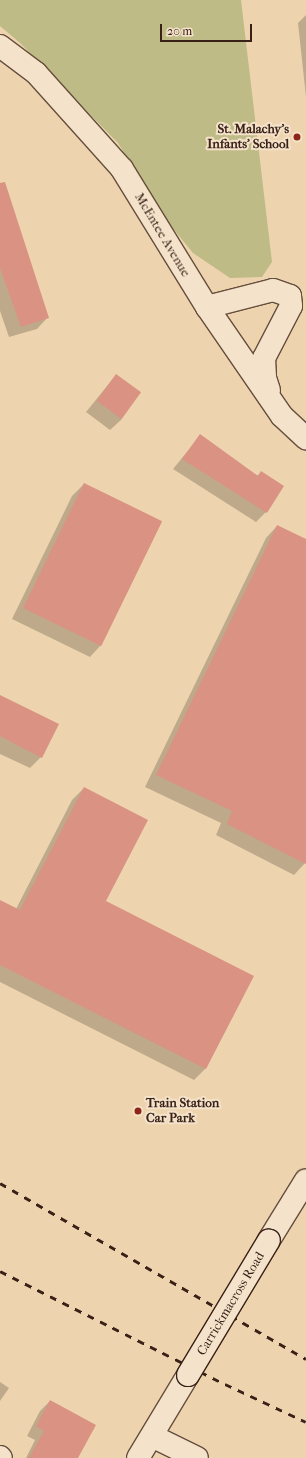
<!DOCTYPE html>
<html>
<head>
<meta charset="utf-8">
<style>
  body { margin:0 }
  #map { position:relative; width:306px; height:1458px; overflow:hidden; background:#eed4ae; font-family:"IM FELL French Canon",serif }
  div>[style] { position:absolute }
  .green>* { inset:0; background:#bebb86 }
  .shadow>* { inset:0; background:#0003 }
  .building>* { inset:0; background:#da9283; transform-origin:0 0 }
  .roads { filter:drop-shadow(1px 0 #664e3e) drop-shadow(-1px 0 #664e3e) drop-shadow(0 1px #664e3e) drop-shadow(0 -1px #664e3e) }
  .street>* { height:22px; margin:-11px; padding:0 11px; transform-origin:11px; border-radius:11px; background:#f4e3ca }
  .secondary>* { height:22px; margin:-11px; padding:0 11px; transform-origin:11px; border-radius:11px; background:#f4e3ca }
  .rail>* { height:3px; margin-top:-1.5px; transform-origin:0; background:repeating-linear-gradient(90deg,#392118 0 7px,transparent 0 14px) }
  .bridges { filter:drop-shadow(1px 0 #392118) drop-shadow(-1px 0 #392118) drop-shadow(0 1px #392118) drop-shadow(0 -1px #392118) }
  .secondary-bridge>* { height:22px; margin:-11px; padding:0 11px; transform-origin:11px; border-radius:11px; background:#f4e3ca }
  .dots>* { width:11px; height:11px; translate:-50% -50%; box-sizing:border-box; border:2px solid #f4e3ca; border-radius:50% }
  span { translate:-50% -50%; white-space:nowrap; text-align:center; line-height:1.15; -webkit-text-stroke:4px #f4e3ca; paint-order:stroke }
  .poi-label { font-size:13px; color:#392118; font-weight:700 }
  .right { translate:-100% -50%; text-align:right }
  .left { translate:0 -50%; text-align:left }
  .street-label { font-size:13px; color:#392118 }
  .scale { position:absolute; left:160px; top:24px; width:92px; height:18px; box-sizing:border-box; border:2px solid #392118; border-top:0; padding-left:5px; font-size:12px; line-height:14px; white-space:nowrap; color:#392118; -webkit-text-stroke:3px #f4e3ca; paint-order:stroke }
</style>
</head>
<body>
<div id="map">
  <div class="green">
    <div style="clip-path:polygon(0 0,241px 0,272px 262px,262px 277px,230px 278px,193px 253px,166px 220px,118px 143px,20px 43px,0 26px)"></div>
  </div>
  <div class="shadow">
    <div style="clip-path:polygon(306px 15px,306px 97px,298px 23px)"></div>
    <div style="clip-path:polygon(0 202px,48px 317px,37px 329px,9px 337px,0 311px)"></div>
    <div style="clip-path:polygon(116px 375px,122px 419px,110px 430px,86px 412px)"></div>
    <div style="clip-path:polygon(200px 436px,257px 476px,261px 472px,283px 486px,266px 512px,256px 522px,173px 469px)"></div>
    <div style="clip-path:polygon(84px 484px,101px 645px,90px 657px,12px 619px,72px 496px)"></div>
    <div style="clip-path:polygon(277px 526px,306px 540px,306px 862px,294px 875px,216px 835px,221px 823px,145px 787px,266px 538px)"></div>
    <div style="clip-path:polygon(0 696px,41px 757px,30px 768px,0 754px)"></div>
    <div style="clip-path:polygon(84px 788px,105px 901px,252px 976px,205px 1069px,194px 1080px,0 982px,0 901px,16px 909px,72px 800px)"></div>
    <div style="clip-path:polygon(0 1382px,9px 1388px,0 1401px)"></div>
    <div style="clip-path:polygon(50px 1401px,77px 1458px,26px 1458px,35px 1440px,27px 1436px,40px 1411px)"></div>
  </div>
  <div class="building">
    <div style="clip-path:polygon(5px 182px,49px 318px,21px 327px,0 268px,0 183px)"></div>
    <div style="left:116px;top:374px;width:31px;height:33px;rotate:36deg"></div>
    <div style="clip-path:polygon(200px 434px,258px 476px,261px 471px,284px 486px,267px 513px,182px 459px)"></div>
    <div style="left:84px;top:483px;width:87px;height:139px;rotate:26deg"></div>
    <div style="clip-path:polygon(277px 525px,306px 539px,306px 864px,227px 824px,232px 811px,156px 775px)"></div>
    <div style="clip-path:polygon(0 695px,59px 724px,42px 758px,0 736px)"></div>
    <div style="clip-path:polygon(84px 787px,148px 820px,106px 901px,254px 976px,206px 1069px,0 965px,0 900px,20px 910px)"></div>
    <div style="clip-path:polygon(50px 1400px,96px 1425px,78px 1458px,29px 1458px,44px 1431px,36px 1426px)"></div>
  </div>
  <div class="roads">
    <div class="street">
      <div style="left:0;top:46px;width:45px;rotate:36.9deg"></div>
      <div style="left:36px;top:73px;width:129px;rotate:48.1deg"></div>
      <div style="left:122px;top:169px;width:162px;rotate:58.4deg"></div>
      <div style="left:207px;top:307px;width:132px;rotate:55.5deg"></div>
      <div style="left:282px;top:416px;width:33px;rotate:43deg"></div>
      <div style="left:207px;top:307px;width:68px;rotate:-14.4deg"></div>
      <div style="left:273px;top:290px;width:18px;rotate:19deg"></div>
      <div style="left:290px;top:296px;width:10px;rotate:84deg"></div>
      <div style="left:291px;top:306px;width:59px;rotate:117.4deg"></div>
      <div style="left:264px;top:358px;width:20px;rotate:87deg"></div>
      <div style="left:265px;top:378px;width:13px;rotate:72deg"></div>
      <div style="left:152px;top:1436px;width:50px;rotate:26.1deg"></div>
      <div style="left:0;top:1457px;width:1px;rotate:45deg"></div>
    </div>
    <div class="secondary">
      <div style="left:269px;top:1240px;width:70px;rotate:-58.3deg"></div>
      <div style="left:138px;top:1458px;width:97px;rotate:-58.9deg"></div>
    </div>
  </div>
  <div class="rail">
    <div style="left:0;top:1183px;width:353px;rotate:29.9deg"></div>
    <div style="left:0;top:1271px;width:252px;rotate:26.7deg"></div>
    <div style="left:225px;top:1384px;width:89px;rotate:25.1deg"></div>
  </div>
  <div class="bridges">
    <div class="secondary-bridge">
      <div style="left:188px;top:1375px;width:157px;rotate:-59deg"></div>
    </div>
  </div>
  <div class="dots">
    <div style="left:297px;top:137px;background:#8f2418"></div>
    <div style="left:138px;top:1111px;background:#8f2418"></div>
  </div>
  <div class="poi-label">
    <span class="right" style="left:289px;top:137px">St. Malachy's<br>Infants' School</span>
    <span class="left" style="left:146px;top:1111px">Train Station<br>Car Park</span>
  </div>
  <div class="street-label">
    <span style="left:162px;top:235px;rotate:59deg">McEntee Avenue</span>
    <span style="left:231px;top:1304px;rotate:-59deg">Carrickmacross Road</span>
  </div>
  <div class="scale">20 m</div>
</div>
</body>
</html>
